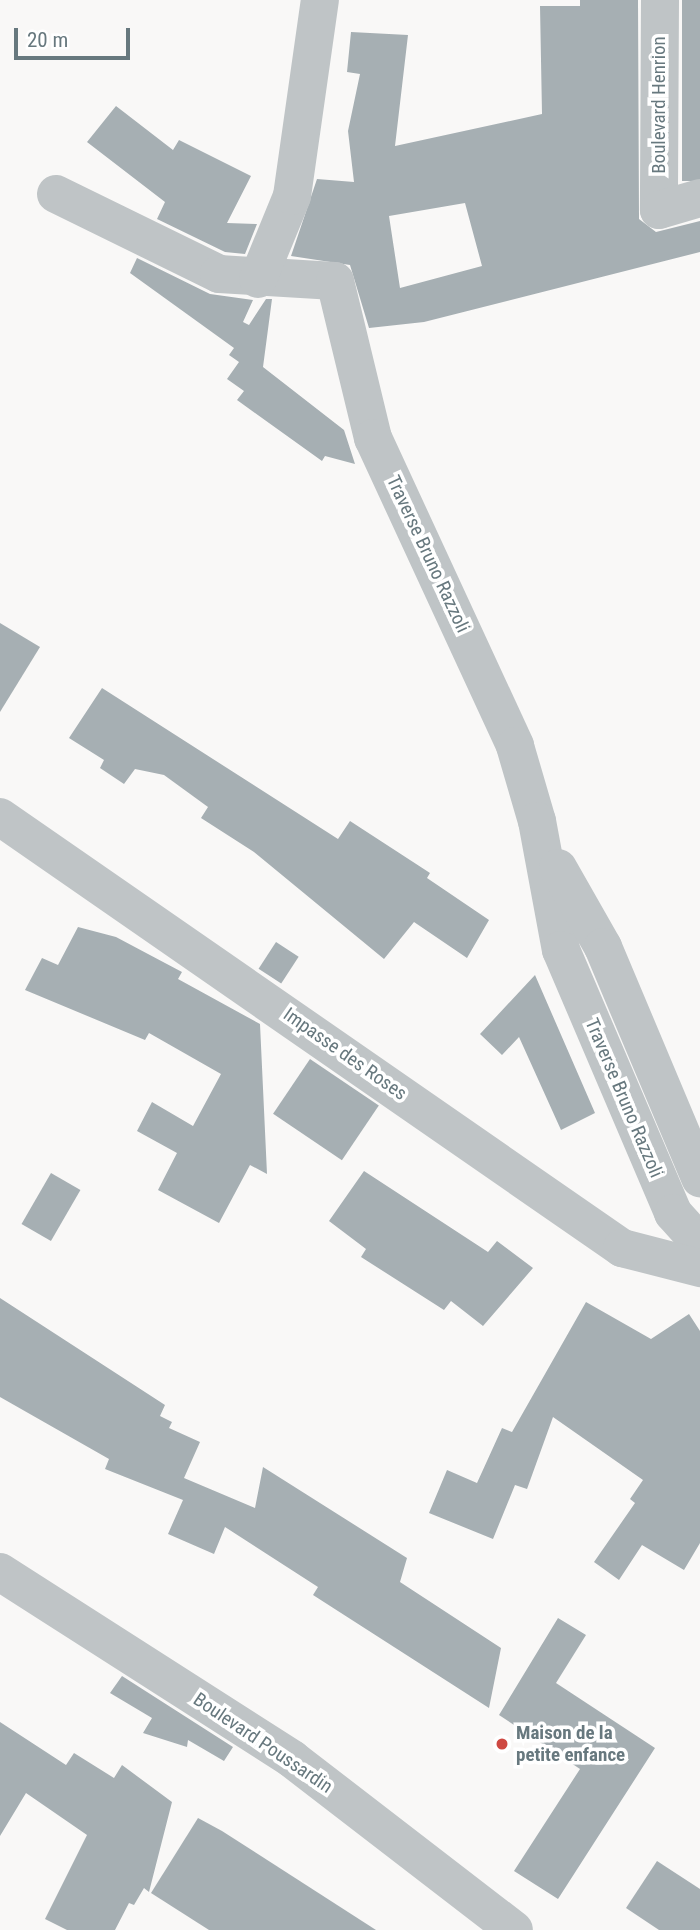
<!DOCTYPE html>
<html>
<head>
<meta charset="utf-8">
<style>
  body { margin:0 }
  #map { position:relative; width:700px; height:1930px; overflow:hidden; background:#f9f8f7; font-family:"Roboto Condensed",sans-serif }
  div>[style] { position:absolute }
  .building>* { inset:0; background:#a6afb3; transform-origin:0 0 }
  .street>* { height:38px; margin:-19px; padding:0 19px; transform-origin:19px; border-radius:19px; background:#bfc4c6 }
  .dots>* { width:19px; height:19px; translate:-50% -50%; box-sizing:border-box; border:4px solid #fff; border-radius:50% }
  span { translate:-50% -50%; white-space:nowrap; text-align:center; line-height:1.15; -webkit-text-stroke:7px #fff; paint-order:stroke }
  .street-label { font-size:19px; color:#67787e }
  .poi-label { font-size:19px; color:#67787e; font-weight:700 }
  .left { translate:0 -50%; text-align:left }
  .scale { position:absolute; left:14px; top:28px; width:116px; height:32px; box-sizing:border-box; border:4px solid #67787e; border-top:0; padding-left:9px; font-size:21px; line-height:24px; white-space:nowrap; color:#67787e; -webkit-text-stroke:5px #fff; paint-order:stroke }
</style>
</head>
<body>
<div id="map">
  <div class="building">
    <div style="clip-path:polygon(evenodd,580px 0,638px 0,639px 219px,656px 232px,700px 221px,700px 252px,424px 322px,369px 328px,350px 265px,291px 256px,317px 179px,354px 182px,348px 131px,360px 74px,347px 72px,351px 32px,408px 35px,395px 146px,542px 114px,540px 6px,580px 6px,580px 0,465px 203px,482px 266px,400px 288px,389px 216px,465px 203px)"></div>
    <div style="left:682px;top:0;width:18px;height:181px"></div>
    <div style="clip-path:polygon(116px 106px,173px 150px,179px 140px,251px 176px,227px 223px,257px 224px,245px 254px,225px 252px,157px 219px,165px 202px,87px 142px)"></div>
    <div style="clip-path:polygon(137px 258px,210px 294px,253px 300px,243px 322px,249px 325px,266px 299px,272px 299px,263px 367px,344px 430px,355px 464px,325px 456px,322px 461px,237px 400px,244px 391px,227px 379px,239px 362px,229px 355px,234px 348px,130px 273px)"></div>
    <div style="clip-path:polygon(0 623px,40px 647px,0 712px)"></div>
    <div style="clip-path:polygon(102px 688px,338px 839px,350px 821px,430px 873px,427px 878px,489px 920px,467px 958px,414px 922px,384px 959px,254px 852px,201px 818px,208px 807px,164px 775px,135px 769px,124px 784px,100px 768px,104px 760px,69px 738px)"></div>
    <div style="clip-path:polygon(78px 927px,116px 937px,148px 954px,182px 972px,178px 979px,260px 1024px,267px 1174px,250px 1165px,219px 1223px,158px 1190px,177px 1153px,137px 1131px,152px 1102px,193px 1126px,221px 1074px,149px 1033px,145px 1040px,25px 990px,42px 958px,58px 965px)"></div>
    <div style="left:276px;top:942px;width:27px;height:32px;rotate:33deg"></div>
    <div style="clip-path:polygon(535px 975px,595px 1113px,561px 1130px,519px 1037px,502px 1055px,480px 1034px)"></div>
    <div style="left:310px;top:1059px;width:83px;height:66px;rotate:34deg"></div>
    <div style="clip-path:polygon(364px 1171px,488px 1252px,497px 1241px,533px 1268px,483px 1326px,451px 1301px,444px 1310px,361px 1257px,366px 1249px,329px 1221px)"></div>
    <div style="left:51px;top:1173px;width:34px;height:59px;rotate:30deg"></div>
    <div style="clip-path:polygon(0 1298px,165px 1405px,160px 1416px,172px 1422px,169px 1428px,200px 1442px,184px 1478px,255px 1508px,263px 1467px,407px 1558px,400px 1582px,501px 1648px,489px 1708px,313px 1595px,318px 1587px,225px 1527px,214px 1554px,168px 1534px,183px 1500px,105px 1469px,109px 1459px,0 1397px)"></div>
    <div style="clip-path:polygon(586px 1302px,651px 1339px,689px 1314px,700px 1331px,700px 1543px,684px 1570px,642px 1545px,619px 1580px,594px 1562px,635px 1503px,630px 1499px,643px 1480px,553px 1417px,527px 1489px,515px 1485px,493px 1539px,429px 1513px,447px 1470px,477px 1483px,502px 1428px,512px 1432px)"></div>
    <div style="clip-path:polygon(558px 1618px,586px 1635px,556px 1683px,655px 1748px,558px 1899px,514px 1871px,580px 1769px,499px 1715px)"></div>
    <div style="clip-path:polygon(122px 1676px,233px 1747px,224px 1761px,188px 1740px,187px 1747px,143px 1733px,152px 1718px,110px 1693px)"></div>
    <div style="clip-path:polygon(0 1722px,66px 1765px,74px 1753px,114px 1778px,122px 1765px,172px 1802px,149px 1892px,144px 1888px,134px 1905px,129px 1903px,115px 1930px,67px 1930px,45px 1919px,87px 1835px,26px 1793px,0 1836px)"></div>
    <div style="clip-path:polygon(198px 1818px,222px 1831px,376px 1930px,209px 1930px,151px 1893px)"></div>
    <div style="clip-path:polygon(657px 1861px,700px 1889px,700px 1930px,659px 1930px,626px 1908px)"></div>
  </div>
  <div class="street">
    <div style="left:660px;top:0;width:210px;rotate:90.3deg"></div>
    <div style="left:659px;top:210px;width:43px;rotate:-16.3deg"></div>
    <div style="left:56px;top:194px;width:182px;rotate:26.1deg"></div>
    <div style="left:219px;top:274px;width:116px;rotate:3.5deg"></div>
    <div style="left:335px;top:281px;width:162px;rotate:76.4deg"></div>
    <div style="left:373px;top:438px;width:339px;rotate:65.2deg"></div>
    <div style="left:515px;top:746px;width:78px;rotate:73.7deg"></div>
    <div style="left:537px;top:821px;width:131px;rotate:79.5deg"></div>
    <div style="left:561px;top:950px;width:286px;rotate:66.9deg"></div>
    <div style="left:673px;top:1213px;width:40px;rotate:48deg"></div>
    <div style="left:258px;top:279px;width:90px;rotate:-67.7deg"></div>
    <div style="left:292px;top:196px;width:198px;rotate:-81.9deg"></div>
    <div style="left:0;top:817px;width:757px;rotate:34.72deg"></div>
    <div style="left:622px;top:1248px;width:81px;rotate:14.4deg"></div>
    <div style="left:558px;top:868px;width:91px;rotate:60.3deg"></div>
    <div style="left:603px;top:947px;width:251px;rotate:67.2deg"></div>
    <div style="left:0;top:1572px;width:347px;rotate:32.6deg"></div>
    <div style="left:292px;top:1759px;width:280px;rotate:37.6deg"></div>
  </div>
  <div class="dots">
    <div style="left:502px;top:1744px;background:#ce4942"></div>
  </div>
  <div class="street-label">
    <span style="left:659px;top:105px;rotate:-90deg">Boulevard Henrion</span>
    <span style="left:428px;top:554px;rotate:65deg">Traverse Bruno Razzoli</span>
    <span style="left:345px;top:1054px;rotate:35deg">Impasse des Roses</span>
    <span style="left:624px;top:1098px;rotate:67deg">Traverse Bruno Razzoli</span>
    <span style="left:263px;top:1743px;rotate:34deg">Boulevard Poussardin</span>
  </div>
  <div class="poi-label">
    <span class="left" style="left:516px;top:1744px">Maison de la<br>petite enfance</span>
  </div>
  <div class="scale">20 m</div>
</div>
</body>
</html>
